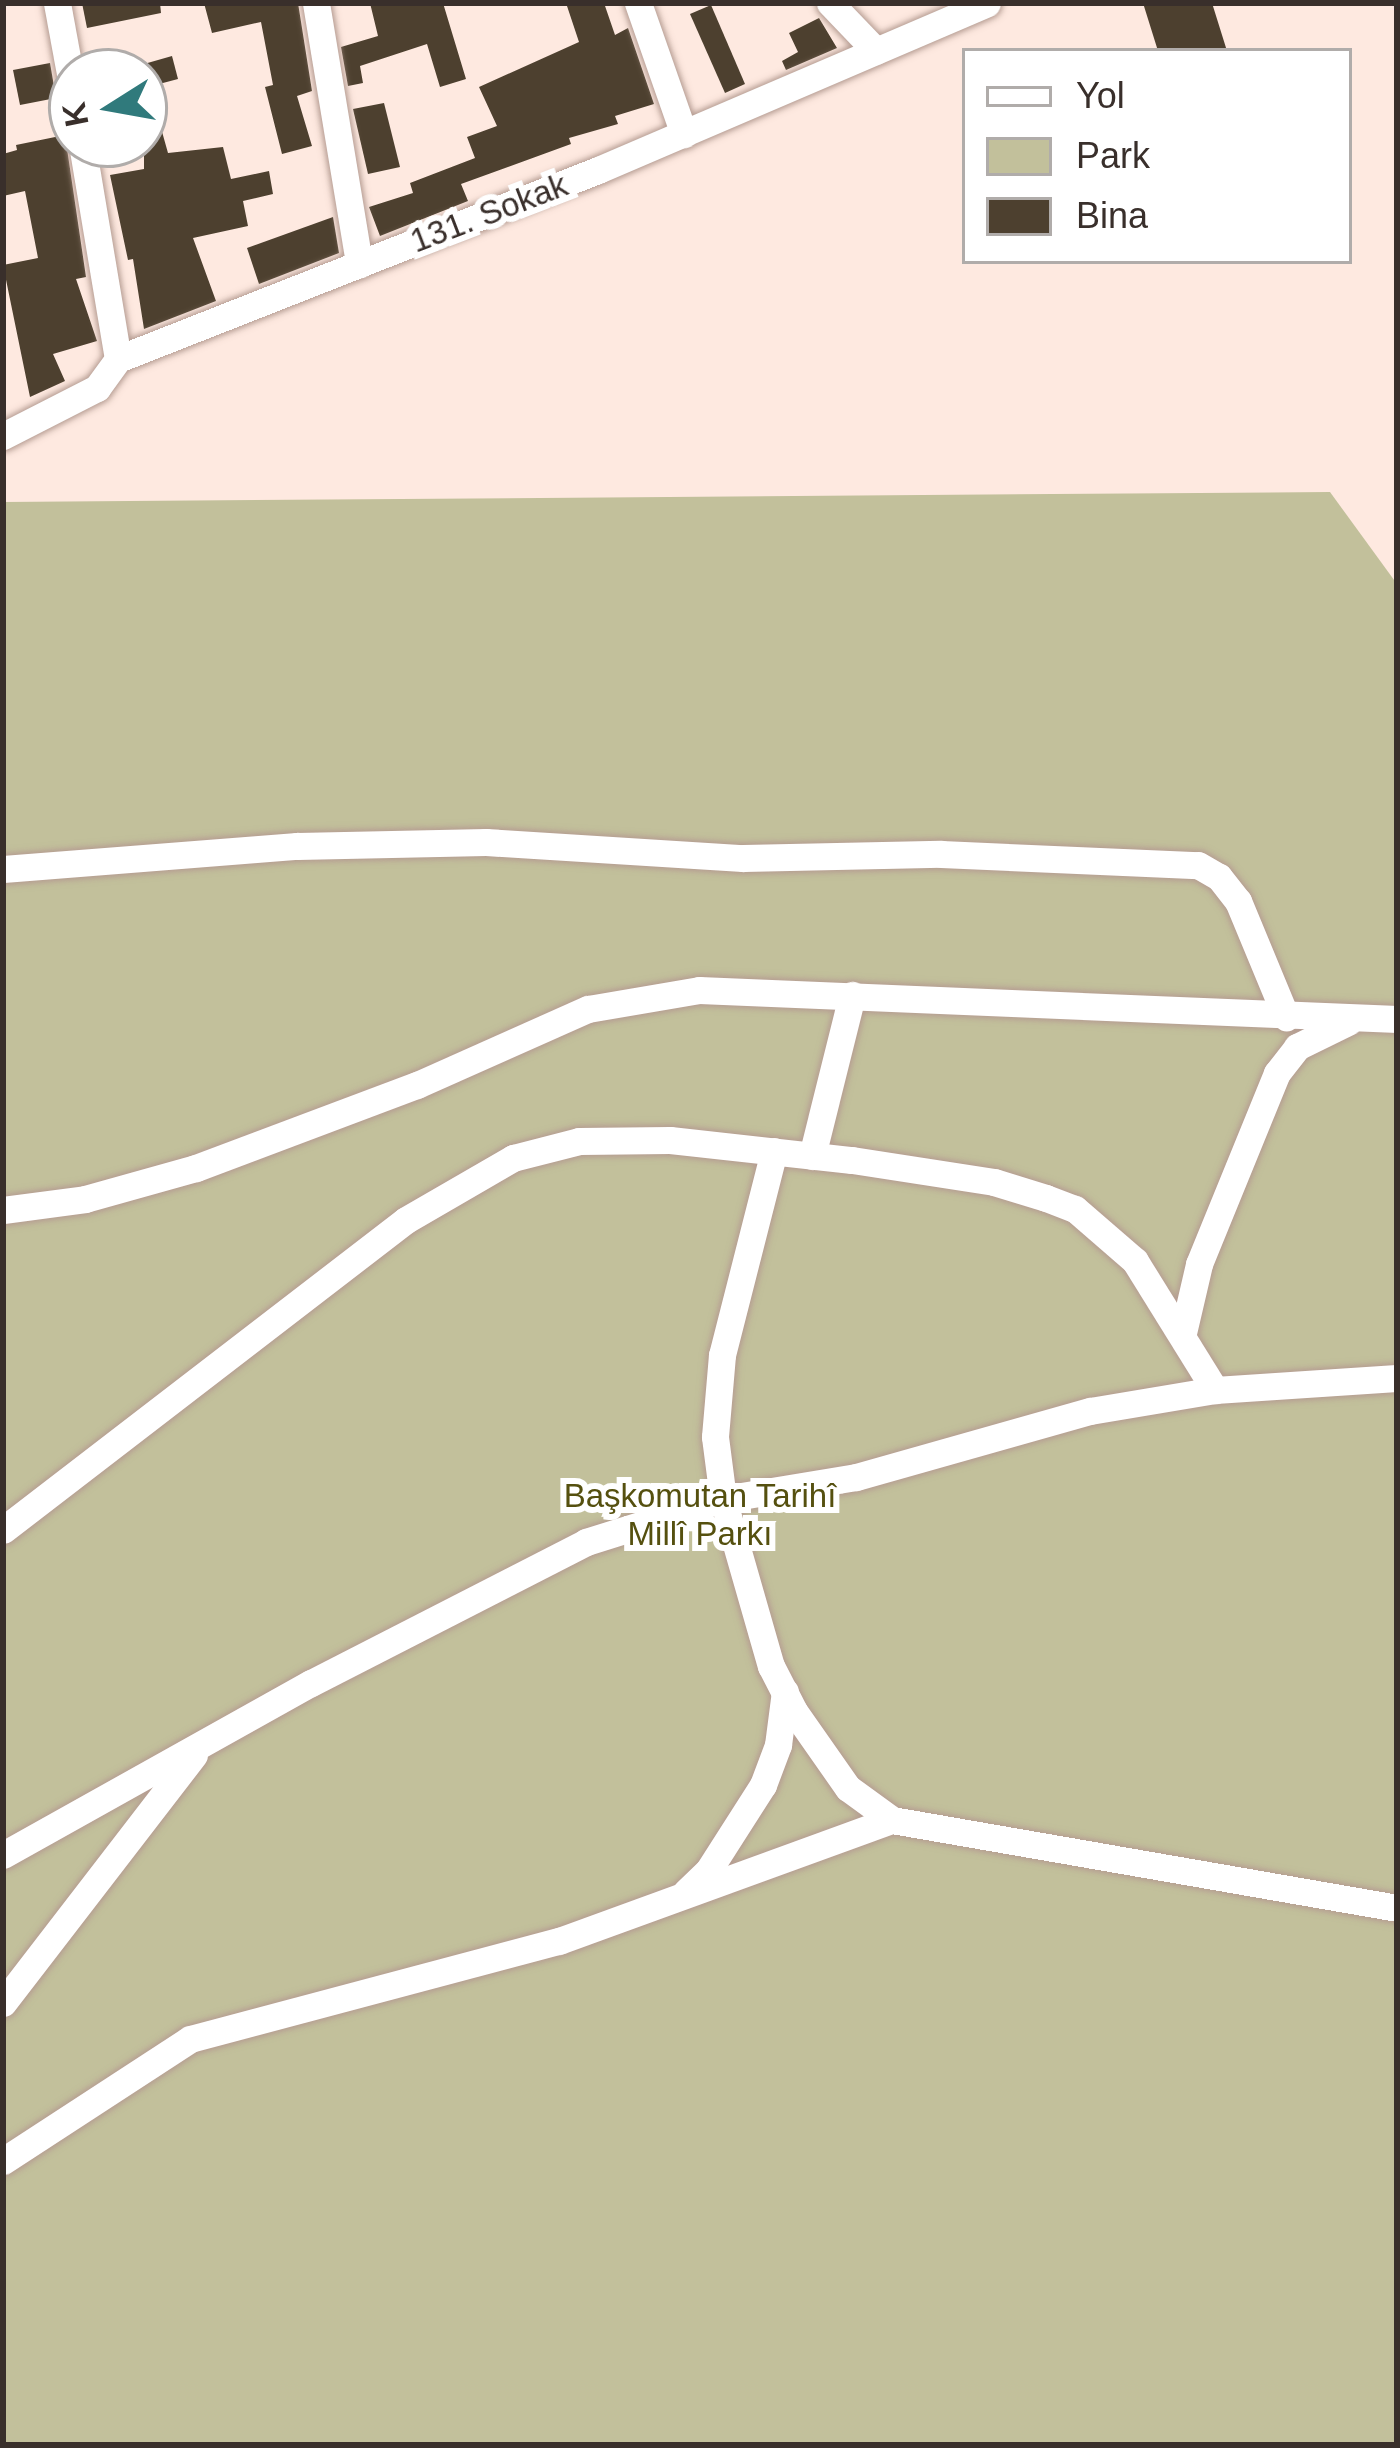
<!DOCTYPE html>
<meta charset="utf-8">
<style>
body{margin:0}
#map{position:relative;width:1400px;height:2448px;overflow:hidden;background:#fee9e0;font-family:Helvetica,sans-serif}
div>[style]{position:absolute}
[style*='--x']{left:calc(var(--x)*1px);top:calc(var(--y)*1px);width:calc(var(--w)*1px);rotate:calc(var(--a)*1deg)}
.green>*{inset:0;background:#c2c09b}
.building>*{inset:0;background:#4d402f}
.roads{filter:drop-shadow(0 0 3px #b59c92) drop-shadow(0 0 3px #b59c92)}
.street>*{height:27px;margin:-13.5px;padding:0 13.5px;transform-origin:13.5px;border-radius:13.5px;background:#fff}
span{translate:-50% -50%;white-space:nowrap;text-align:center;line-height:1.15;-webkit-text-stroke:12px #fff;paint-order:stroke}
.street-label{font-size:33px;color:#392f2b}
.park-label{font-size:33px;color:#55500f}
.frame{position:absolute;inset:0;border:6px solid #392f2b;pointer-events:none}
.legend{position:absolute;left:962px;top:48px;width:390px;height:216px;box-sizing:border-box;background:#fff;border:3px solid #b0acaa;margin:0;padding:15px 21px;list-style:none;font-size:36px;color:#392f2b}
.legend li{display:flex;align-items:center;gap:24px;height:60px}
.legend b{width:60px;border:3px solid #b0acaa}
.north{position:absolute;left:48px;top:48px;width:120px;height:120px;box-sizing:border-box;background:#fff;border:3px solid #b0acaa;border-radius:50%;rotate:259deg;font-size:33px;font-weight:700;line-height:48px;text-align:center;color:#392f2b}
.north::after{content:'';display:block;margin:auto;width:42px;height:54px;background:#307a7c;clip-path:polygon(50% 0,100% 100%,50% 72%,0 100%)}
</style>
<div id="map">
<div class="green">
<i style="clip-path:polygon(1330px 492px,1397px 584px,1397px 2445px,3px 2445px,3px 502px)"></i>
</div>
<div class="building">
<i style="clip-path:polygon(82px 3px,160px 3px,161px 13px,87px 28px)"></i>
<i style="clip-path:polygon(204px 3px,298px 3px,312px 91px,297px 96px,312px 146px,282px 154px,265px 87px,273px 85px,261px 22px,212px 33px)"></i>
<i style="clip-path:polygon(370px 3px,443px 3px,466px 79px,440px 87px,427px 44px,360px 66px,363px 83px,348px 86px,341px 47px,378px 36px)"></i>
<i style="clip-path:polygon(566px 3px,604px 3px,615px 35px,628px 28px,654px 104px,615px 116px,618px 124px,569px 138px,571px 144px,461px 184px,468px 201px,380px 236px,369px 207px,413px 193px,410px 183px,475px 158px,467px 137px,497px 126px,479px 87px,579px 42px)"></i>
<i style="clip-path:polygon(1143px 3px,1212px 3px,1227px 51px,1158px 51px)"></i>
<i style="clip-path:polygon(711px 5px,745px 84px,725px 93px,690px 14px)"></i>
<i style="clip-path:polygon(819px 18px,837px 48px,786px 70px,782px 61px,798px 52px,789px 33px)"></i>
<i style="clip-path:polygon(172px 56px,178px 79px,144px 88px,144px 64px)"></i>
<i style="clip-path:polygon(50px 63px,56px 98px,20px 105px,13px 70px)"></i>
<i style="clip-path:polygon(150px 89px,168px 153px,223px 147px,231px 179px,269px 171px,273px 194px,243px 201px,248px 226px,193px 238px,216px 301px,144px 329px,133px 259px,128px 260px,110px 175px,144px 169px,144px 90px)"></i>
<i style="clip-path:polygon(384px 103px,400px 167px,368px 174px,353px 109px)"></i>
<i style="clip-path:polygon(65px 135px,86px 277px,76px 279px,97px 341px,53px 354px,65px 381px,30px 397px,3px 265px,38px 258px,25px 191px,3px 196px,3px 154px,17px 150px,16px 145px)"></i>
<i style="clip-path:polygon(333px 217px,339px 253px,259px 284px,247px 248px)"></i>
</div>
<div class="roads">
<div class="street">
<i style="--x:57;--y:3;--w:83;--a:79.6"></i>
<i style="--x:316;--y:3;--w:265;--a:80.6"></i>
<i style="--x:638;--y:3;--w:139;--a:70.7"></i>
<i style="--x:830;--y:3;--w:66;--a:46.2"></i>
<i style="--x:82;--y:144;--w:218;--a:80.5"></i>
<i style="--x:3;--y:436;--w:106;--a:-27.1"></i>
<i style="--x:97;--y:388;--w:36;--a:-54"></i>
<i style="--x:118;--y:359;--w:516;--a:-21.49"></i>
<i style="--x:598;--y:170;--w:423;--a:-23.2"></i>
<i style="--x:3;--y:869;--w:295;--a:-4.5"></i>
<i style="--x:297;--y:846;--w:189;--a:-1.2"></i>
<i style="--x:486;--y:842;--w:257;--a:3.6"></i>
<i style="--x:743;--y:858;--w:198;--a:-1.2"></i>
<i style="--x:941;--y:854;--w:257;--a:2.5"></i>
<i style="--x:1198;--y:865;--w:24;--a:30"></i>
<i style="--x:1219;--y:877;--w:31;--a:52"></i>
<i style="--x:1238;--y:901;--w:126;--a:67.5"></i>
<i style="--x:774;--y:1151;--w:211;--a:104.3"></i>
<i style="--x:722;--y:1355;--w:82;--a:94.9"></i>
<i style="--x:715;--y:1437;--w:63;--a:82.6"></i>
<i style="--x:723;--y:1499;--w:174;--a:74"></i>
<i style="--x:771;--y:1666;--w:51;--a:62.9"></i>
<i style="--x:794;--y:1711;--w:94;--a:55"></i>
<i style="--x:848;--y:1788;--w:54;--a:36"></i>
<i style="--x:892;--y:1820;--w:513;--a:9.88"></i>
<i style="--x:812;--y:1156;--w:166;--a:-76"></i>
<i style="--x:3;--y:1210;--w:83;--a:-7.6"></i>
<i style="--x:85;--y:1199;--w:115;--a:-15.6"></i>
<i style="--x:196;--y:1168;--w:236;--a:-20.6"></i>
<i style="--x:417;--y:1085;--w:187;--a:-24"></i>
<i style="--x:588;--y:1009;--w:113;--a:-9.7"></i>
<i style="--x:699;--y:990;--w:699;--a:2.38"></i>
<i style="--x:1183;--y:1333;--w:71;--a:-76.9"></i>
<i style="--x:1199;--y:1264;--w:206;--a:-67.8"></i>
<i style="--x:1277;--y:1073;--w:33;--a:-52"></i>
<i style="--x:1297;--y:1047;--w:57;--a:-26.1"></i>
<i style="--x:3;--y:1530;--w:508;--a:-37.57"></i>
<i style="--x:406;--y:1220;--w:124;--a:-30.1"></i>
<i style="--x:513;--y:1158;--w:68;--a:-14.4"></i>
<i style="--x:579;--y:1141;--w:91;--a:-0.6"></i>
<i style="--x:670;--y:1140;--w:183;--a:6.3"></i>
<i style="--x:852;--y:1160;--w:144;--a:8.8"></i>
<i style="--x:994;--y:1182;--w:54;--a:17.1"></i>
<i style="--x:1046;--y:1198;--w:31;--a:21"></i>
<i style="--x:1075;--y:1209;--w:79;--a:40.9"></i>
<i style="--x:1135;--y:1261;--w:152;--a:58.2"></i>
<i style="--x:3;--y:1855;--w:353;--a:-29.2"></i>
<i style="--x:311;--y:1683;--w:309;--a:-27.1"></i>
<i style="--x:586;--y:1542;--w:144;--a:-17.4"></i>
<i style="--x:723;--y:1499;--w:135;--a:-9.4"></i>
<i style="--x:856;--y:1477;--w:243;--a:-15.8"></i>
<i style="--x:1090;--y:1411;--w:127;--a:-9.5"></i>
<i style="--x:1215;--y:1390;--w:182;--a:-3.8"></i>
<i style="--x:686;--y:1892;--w:30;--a:-44"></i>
<i style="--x:708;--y:1871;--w:102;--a:-57.4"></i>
<i style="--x:763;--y:1785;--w:43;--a:-69.4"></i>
<i style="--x:778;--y:1745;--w:54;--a:-82.6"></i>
<i style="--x:3;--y:2003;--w:313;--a:-52.4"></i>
<i style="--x:3;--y:2161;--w:223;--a:-33.1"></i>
<i style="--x:190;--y:2039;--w:382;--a:-14.9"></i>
<i style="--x:559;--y:1941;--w:354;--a:-20"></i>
</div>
</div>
<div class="street-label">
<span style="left:489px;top:213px;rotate:-21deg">131. Sokak</span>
</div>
<div class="park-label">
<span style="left:700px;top:1515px">Başkomutan Tarihî<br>Millî Parkı</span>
</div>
<div class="frame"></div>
<ul class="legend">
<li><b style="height:15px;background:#fff"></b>Yol</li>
<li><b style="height:33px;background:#c2c09b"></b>Park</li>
<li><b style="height:33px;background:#4d402f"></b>Bina</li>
</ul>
<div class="north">K</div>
</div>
